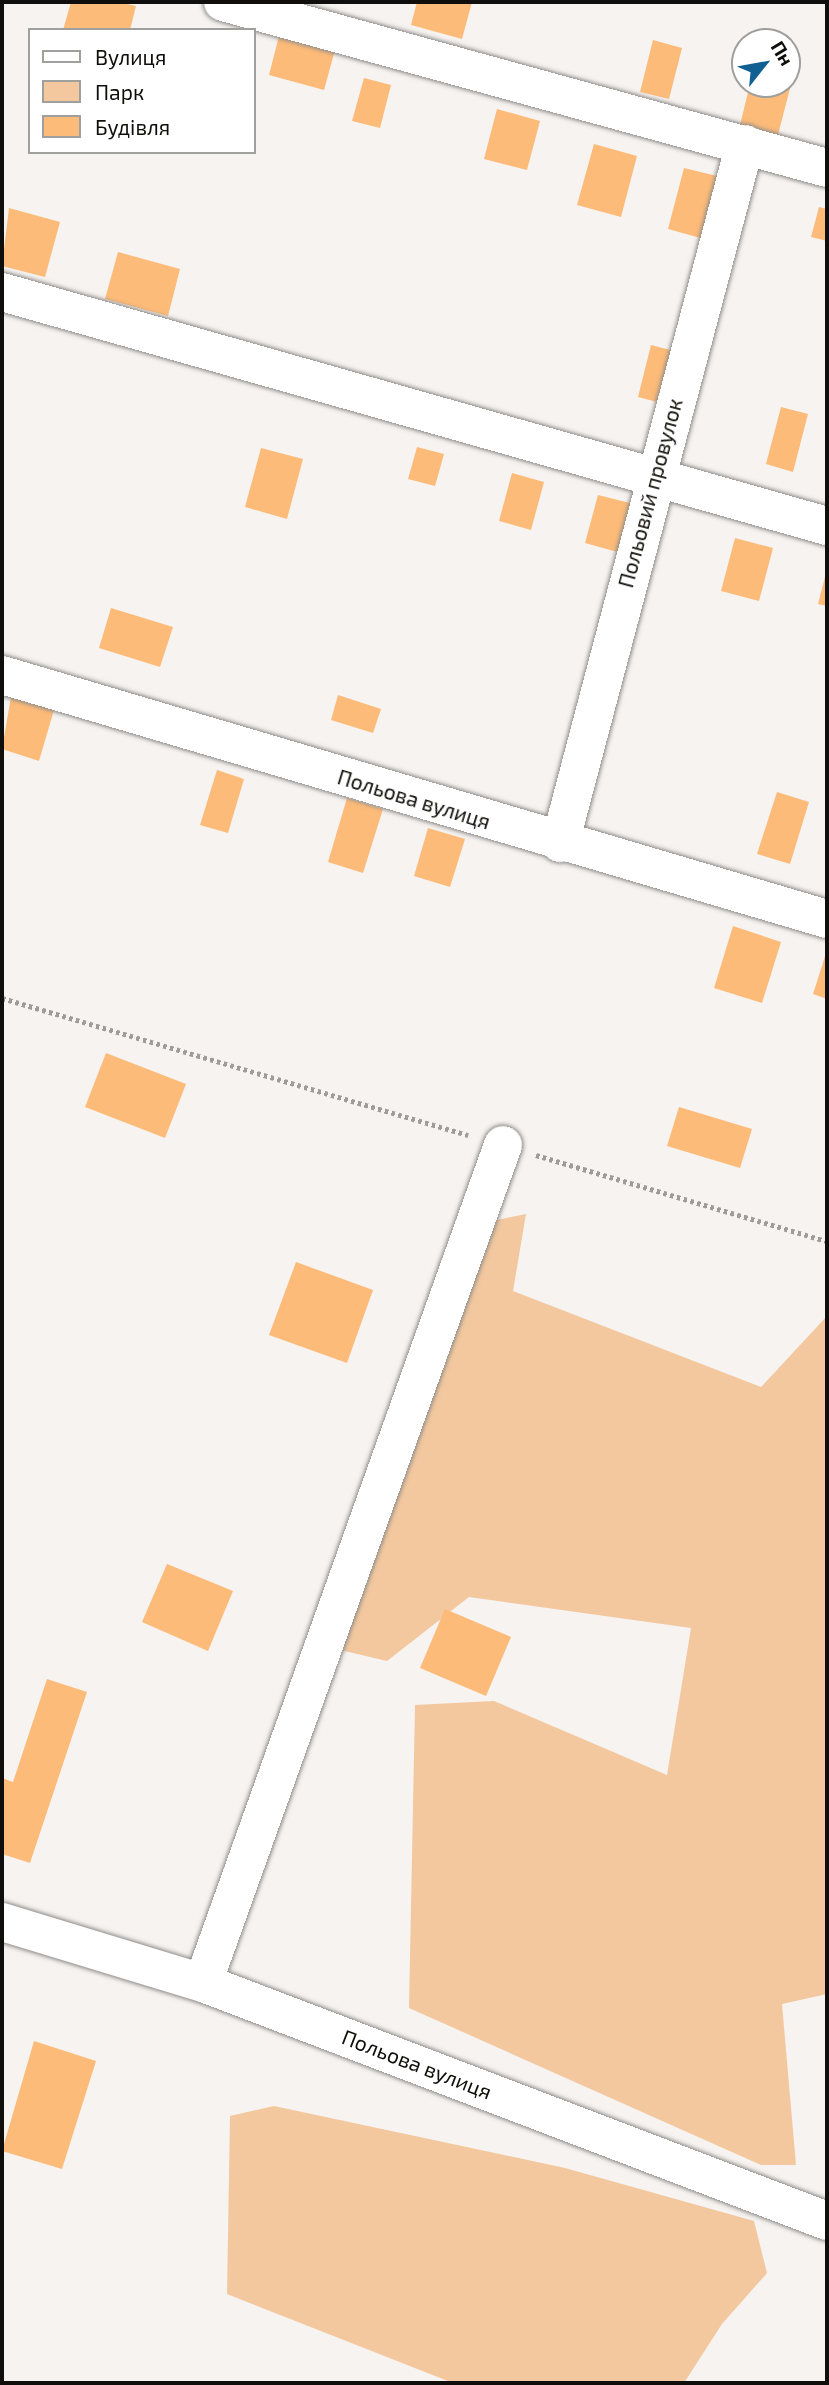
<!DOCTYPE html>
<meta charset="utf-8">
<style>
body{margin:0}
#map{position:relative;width:829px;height:2385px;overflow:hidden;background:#f6f3f0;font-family:"Exo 2",sans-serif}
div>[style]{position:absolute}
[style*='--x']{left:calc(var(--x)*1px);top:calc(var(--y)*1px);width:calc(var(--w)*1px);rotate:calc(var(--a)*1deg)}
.green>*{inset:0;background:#f3c89f}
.building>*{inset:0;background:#fdbb79}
.path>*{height:4.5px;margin-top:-2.25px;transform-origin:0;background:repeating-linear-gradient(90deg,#9e9c99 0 3.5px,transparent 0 7px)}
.roads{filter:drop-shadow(0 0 2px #8f8c89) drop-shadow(0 0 2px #8f8c89)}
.minor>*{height:38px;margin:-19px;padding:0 19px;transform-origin:19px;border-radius:19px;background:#fff}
span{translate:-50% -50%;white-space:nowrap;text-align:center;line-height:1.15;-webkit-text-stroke:5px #fff;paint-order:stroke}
.street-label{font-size:21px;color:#0f0e0c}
.frame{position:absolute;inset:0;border:4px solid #0f0e0c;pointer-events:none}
.legend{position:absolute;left:28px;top:28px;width:228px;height:126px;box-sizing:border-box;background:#fff;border:2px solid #9f9f9e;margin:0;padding:9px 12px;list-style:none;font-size:21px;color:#0f0e0c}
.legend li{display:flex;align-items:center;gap:14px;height:35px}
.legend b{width:35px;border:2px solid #9f9f9e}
.north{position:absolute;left:731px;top:28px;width:70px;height:70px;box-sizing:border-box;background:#fff;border:2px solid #9f9f9e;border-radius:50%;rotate:59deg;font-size:19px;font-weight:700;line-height:28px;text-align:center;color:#0f0e0c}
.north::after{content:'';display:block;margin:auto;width:24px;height:32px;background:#125f92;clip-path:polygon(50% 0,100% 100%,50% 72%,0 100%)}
</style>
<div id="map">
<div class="green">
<i style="clip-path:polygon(526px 1214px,513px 1291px,761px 1387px,827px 1316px,827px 1994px,782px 2004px,796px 2165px,761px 2165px,409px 2008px,415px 1705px,494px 1701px,667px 1775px,691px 1628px,469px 1597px,387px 1661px,336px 1649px,492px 1221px)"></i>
<i style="clip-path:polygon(274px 2106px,565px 2168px,754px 2221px,767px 2273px,722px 2324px,684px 2383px,453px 2383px,227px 2294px,230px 2116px)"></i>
</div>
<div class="building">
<i style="clip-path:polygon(71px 2px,119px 2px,136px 6px,130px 30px,63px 30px)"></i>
<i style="clip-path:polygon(417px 2px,472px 2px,462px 39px,411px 25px)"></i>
<i style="clip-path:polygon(279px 36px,335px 50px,324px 90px,269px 75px)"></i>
<i style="clip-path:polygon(653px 40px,682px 48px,669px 99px,640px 92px)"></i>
<i style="clip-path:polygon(787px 67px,795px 69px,778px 135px,740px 125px,750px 84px,787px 84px)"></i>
<i style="clip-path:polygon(364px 78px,391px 85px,380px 128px,352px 121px)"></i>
<i style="clip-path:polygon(497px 109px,540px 121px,527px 170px,484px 159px)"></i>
<i style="clip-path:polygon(594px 144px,637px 156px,621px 217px,577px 205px)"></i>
<i style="clip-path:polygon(684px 168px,721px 177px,704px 239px,668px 229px)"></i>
<i style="clip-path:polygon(819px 207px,827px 209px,827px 241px,811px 237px)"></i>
<i style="clip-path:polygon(9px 208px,60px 222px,45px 277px,2px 266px)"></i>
<i style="clip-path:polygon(118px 252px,180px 269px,168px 316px,105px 299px)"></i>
<i style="clip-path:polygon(651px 345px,678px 352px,665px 404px,638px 397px)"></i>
<i style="clip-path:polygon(781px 407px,808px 414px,793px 472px,766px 464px)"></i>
<i style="clip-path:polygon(417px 447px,444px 454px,435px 486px,408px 479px)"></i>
<i style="clip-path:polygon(261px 448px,303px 459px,287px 519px,245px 507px)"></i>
<i style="clip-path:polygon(512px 473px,544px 482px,531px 530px,499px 521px)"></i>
<i style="clip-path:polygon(598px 495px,634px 504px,621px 553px,585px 543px)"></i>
<i style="clip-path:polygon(735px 538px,773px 548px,759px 601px,721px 591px)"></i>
<i style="clip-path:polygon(826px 573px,827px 573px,827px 606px,818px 604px)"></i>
<i style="clip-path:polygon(111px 608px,173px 627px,160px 667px,99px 648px)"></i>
<i style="clip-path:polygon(338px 695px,381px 709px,373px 733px,331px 720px)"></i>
<i style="clip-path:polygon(11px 697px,54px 710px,39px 761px,2px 749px)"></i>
<i style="clip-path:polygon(217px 770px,244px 779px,228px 833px,200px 825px)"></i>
<i style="clip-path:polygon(777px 792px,809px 802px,790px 864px,757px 854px)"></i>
<i style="clip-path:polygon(347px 798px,383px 809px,363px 873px,328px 862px)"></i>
<i style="clip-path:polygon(428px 828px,465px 839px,450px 887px,414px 876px)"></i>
<i style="clip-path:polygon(733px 926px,781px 942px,762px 1003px,714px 988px)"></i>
<i style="clip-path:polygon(827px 950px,827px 999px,813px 994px)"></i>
<i style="clip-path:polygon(106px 1053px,186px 1084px,165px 1138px,85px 1107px)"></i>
<i style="clip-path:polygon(679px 1107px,752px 1129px,740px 1168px,667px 1146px)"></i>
<i style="clip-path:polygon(296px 1262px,373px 1290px,347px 1363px,269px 1335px)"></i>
<i style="clip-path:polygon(167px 1564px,233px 1591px,208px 1651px,142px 1622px)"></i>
<i style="clip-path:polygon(445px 1609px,511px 1637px,486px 1696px,420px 1668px)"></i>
<i style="clip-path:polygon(47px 1679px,87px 1692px,30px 1863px,2px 1854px,2px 1778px,13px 1782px)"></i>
<i style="clip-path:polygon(34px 2041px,96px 2061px,62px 2169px,2px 2151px)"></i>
</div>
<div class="path">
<i style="--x:2;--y:998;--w:486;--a:16.4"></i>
<i style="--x:536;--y:1155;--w:303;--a:16.5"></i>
</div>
<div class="roads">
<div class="minor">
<i style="--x:223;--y:2;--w:626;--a:15.37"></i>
<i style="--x:2;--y:292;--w:858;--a:15.84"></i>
<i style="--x:2;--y:675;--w:860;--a:16.48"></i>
<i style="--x:560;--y:843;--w:723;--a:-75.18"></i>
<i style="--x:2;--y:1922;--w:210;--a:16.9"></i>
<i style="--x:203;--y:1983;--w:668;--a:20.88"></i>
<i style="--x:203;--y:1983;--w:890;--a:-70.3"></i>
</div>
</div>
<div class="street-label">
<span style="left:650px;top:493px;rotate:-75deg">Польовий провулок</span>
<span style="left:414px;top:799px;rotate:17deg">Польова вулиця</span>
<span style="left:417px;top:2064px;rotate:21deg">Польова вулиця</span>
</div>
<div class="frame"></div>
<ul class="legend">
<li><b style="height:9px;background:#fff"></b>Вулиця</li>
<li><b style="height:19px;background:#f3c89f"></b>Парк</li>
<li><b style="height:19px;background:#fdbb79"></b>Будівля</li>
</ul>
<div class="north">Пн</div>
</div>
